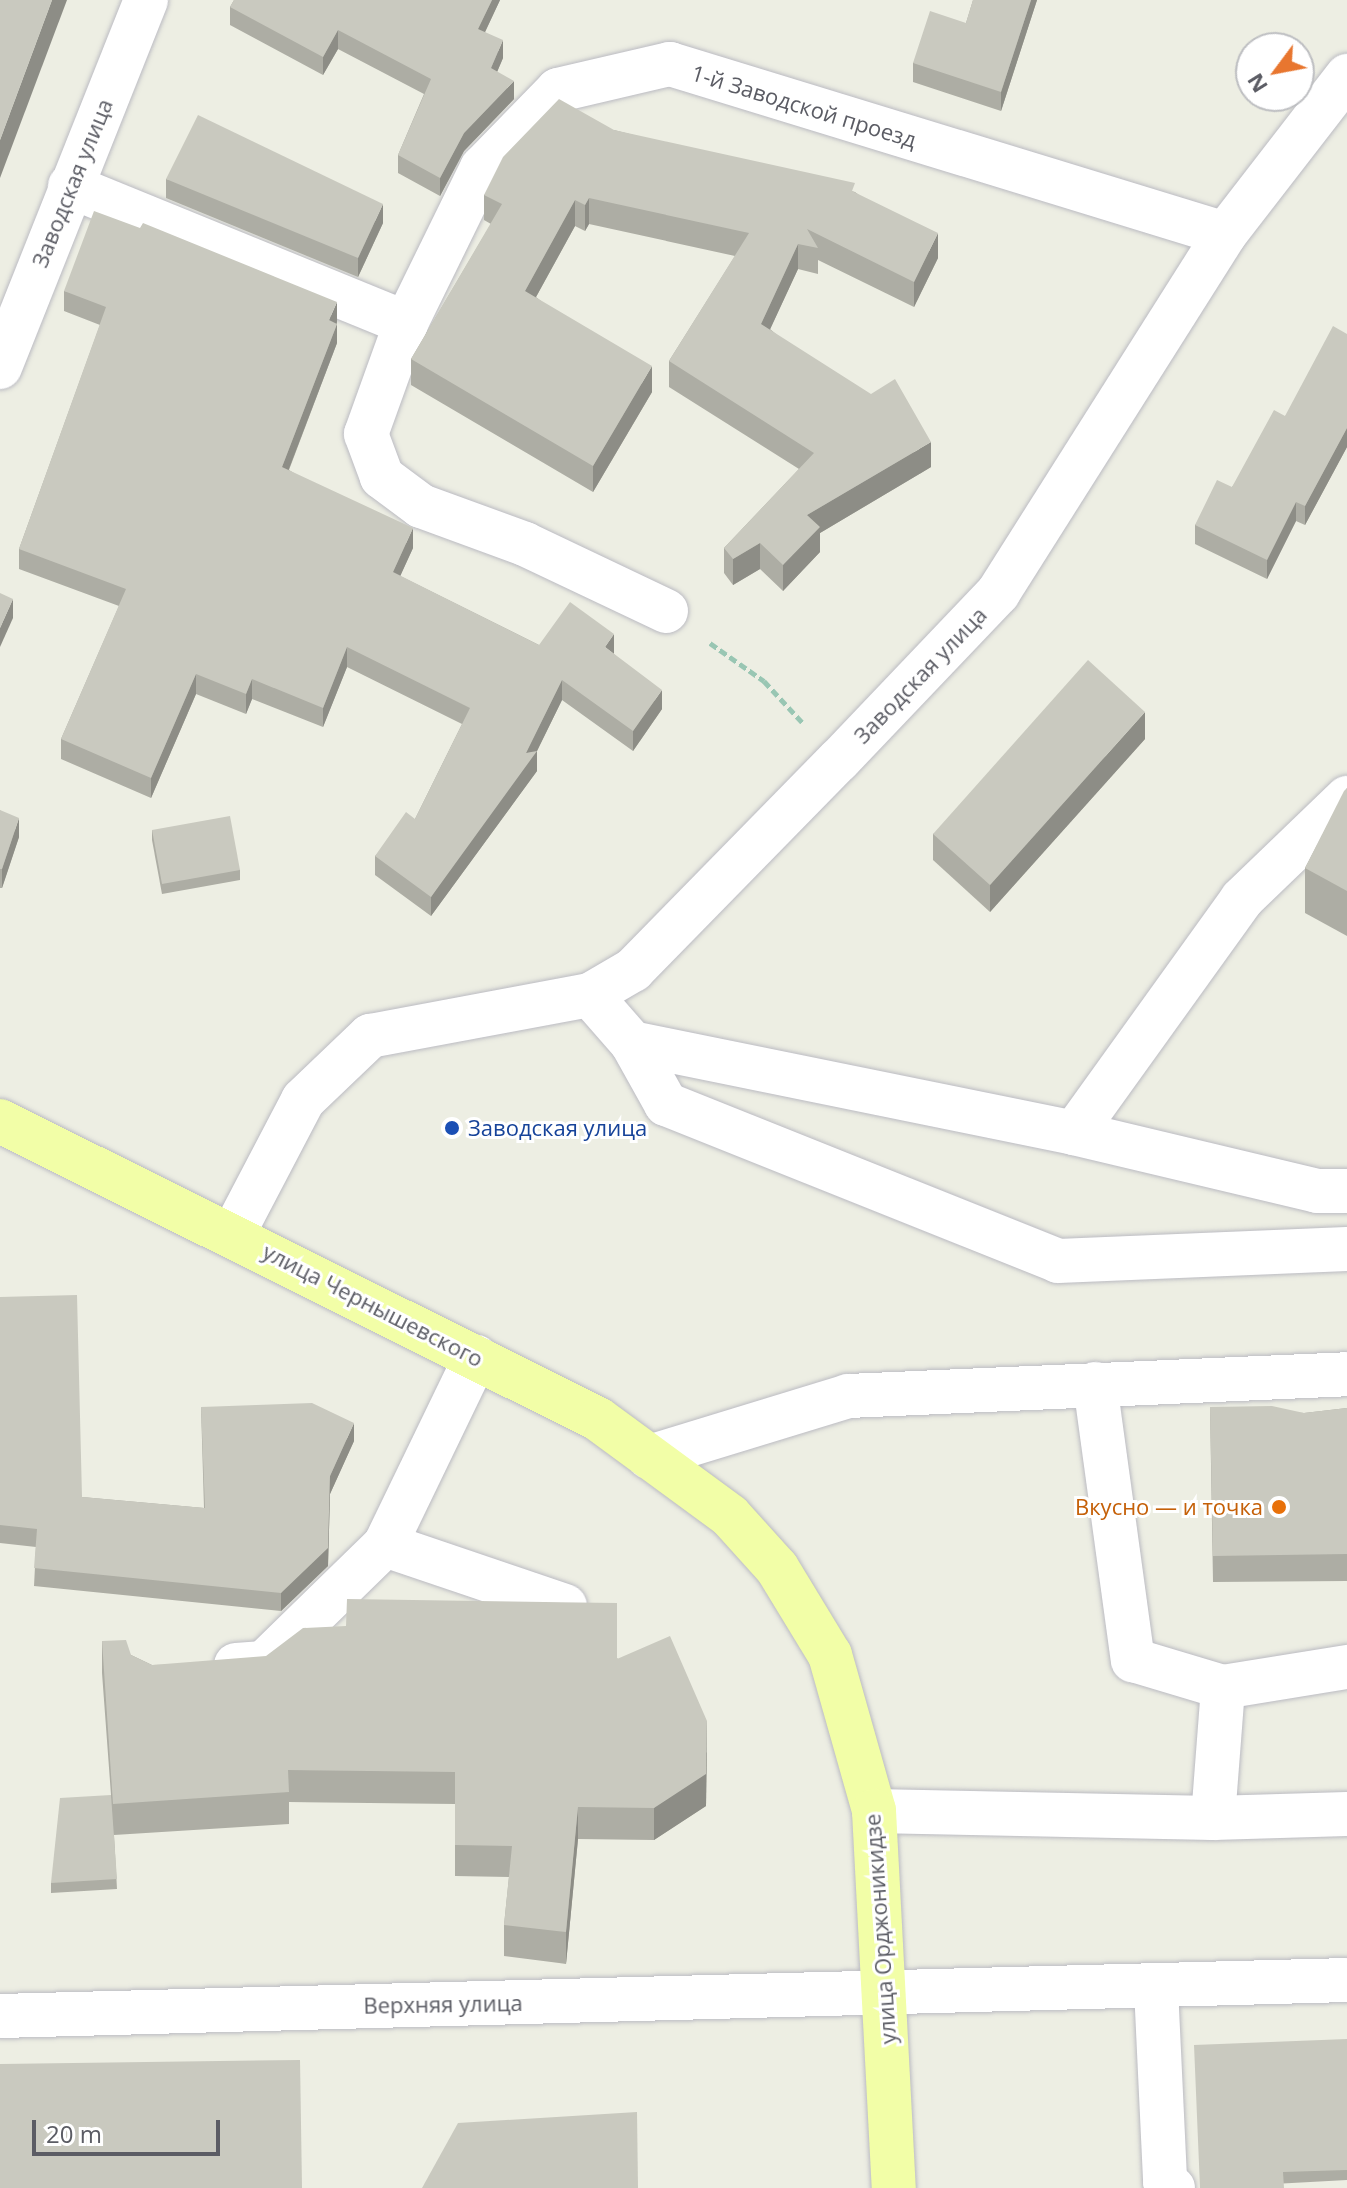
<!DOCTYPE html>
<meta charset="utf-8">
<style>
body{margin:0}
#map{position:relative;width:1347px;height:2188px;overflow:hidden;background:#edeee3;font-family:"Open Sans",sans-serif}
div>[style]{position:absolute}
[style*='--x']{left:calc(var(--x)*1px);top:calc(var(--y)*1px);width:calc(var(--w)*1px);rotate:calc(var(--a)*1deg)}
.path>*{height:5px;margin-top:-2.5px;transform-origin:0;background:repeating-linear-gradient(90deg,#99c6b3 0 8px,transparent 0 12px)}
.roads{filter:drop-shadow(0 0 2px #bbbbc2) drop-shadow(0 0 2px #bbbbc2)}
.minor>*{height:44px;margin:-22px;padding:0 22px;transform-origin:22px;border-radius:22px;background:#fff}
.major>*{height:44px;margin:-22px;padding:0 22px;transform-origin:22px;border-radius:22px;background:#f2fea7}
.wall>*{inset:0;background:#adada4}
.shaded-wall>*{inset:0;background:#8d8d86}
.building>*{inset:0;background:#c9c9bf}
.dots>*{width:22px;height:22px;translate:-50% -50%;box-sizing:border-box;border:4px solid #fff;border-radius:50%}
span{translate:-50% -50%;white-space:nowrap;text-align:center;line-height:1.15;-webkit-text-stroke:6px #fff;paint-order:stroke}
.street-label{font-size:22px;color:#5b5c64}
.transit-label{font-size:22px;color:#164399}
.left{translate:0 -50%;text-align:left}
.food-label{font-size:22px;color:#c56008}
.right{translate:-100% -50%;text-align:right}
.north{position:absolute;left:1235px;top:32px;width:80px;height:80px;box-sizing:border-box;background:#fff;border:2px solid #bdbec1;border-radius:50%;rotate:238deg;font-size:22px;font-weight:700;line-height:32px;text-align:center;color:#5b5c64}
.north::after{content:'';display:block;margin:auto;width:28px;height:36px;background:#e8762f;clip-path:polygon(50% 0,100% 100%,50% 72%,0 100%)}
.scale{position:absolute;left:32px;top:2120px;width:188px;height:36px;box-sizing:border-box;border:4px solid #5b5c64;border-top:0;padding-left:10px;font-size:24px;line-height:28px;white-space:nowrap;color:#5b5c64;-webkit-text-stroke:6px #fff;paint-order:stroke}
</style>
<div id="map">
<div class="path">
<i style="--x:710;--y:643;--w:66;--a:35.1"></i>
<i style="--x:764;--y:681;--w:56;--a:47.2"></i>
</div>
<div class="roads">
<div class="minor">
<i style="--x:70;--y:186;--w:363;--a:22.2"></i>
<i style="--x:0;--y:367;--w:395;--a:-68.3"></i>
<i style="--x:666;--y:611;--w:156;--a:-154.6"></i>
<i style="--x:525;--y:544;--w:111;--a:-159.9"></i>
<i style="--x:421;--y:506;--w:49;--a:-143.4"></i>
<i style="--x:382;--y:477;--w:46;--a:-110.4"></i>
<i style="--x:366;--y:434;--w:118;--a:-70.2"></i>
<i style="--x:406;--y:323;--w:173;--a:-63.9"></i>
<i style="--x:482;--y:168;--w:109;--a:-45.7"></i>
<i style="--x:558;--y:90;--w:115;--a:-13.1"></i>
<i style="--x:670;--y:64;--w:580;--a:17.03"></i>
<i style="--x:590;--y:995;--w:64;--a:48.8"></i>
<i style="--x:632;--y:1043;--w:451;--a:11.5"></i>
<i style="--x:1074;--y:1133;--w:288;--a:-54.3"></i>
<i style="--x:1242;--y:899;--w:146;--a:-43.9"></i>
<i style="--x:632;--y:1043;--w:70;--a:60.9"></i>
<i style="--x:666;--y:1104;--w:422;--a:21.8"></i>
<i style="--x:1058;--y:1261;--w:289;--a:-2.4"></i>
<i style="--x:1074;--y:1133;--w:250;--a:13.4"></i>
<i style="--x:1317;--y:1191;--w:30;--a:0"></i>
<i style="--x:233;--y:1234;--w:151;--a:-62.4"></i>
<i style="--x:303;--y:1100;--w:93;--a:-43.7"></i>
<i style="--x:370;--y:1036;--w:224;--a:-10.6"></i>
<i style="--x:590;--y:995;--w:50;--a:-30.2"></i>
<i style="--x:633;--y:970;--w:294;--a:-45.6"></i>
<i style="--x:839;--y:760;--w:231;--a:-46.4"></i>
<i style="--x:998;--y:593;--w:425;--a:-57.7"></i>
<i style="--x:1225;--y:234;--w:200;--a:-52.3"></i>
<i style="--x:1095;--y:1384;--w:279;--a:82.2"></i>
<i style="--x:1133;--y:1660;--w:94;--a:16.7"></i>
<i style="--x:1223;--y:1687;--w:126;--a:-9.2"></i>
<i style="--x:649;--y:1457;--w:208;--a:-17"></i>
<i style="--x:848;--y:1396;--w:499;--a:-2.5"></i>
<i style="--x:385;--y:1545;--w:190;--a:18.7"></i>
<i style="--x:236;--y:1665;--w:28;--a:-4"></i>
<i style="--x:264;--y:1663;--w:169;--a:-44.3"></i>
<i style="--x:385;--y:1545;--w:209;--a:-64.2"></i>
<i style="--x:874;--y:1811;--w:339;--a:1.2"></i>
<i style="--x:1213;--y:1818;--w:134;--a:-1.7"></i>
<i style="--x:1213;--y:1818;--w:131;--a:-85.6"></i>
<i style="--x:1156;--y:1988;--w:194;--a:87.3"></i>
<i style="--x:1165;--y:2182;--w:10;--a:37"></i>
<i style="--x:0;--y:2016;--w:1347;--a:-1.53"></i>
</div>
<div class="major">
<i style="--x:0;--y:1121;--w:668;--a:26.49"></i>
<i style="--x:598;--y:1419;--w:164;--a:36.3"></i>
<i style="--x:730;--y:1516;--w:70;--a:47.9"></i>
<i style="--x:777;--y:1568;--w:102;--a:58.7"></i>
<i style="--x:830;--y:1655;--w:162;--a:74.2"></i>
<i style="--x:874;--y:1811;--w:378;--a:87"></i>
</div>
</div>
<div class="wall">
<i style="clip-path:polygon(234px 0,500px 0,485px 32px,503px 58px,497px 72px,514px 99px,464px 151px,440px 196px,398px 173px,398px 155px,424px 94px,338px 49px,323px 75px,230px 25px,230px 7px)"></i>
<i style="clip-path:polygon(973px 0,1037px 0,1001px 111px,913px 82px,913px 63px,966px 23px)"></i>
<i style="clip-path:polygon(614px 130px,855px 192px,938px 258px,914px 307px,818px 260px,818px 274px,798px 269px,770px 329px,931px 467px,820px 533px,820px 552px,783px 591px,760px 569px,733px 585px,724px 573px,724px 548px,799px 469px,669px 387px,669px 361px,735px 256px,589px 224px,585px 231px,575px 226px,536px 297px,652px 392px,593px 492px,411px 385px,411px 359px,491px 224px,484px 220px,484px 195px)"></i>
<i style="clip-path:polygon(166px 179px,383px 223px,358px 277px,166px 198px)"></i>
<i style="clip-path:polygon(64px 291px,337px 322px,337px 343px,289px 470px,413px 548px,400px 576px,539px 645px,614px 654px,662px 709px,633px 751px,562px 700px,537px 751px,537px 771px,431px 916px,375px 875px,375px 856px,415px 819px,462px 724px,347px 667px,323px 727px,252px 699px,246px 714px,196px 694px,151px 798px,61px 759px,61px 739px,119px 606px,19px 569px,19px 549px,100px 325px,64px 311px)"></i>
<i style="clip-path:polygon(1347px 334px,1347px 447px,1305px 525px,1296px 521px,1267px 579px,1195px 544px,1195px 525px,1232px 487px)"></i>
<i style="clip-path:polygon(1145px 739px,990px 912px,933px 860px,933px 834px)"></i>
<i style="clip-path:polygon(1347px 788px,1347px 936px,1305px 913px,1305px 868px)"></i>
<i style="clip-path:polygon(0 810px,19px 837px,2px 888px,0 888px)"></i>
<i style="clip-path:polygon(152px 830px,240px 870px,240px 880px,162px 894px,152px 840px)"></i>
<i style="clip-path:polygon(0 1297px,82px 1497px,204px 1508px,201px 1407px,354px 1441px,330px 1494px,328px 1566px,281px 1611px,34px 1586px,36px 1547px,0 1543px)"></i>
<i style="clip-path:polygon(1210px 1407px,1304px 1413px,1347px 1408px,1347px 1581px,1213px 1582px)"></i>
<i style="clip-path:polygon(102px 1641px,152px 1665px,617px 1658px,707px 1753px,706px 1806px,654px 1840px,578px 1839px,566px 1964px,504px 1956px,504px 1925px,509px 1877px,455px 1876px,455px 1804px,289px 1802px,289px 1824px,114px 1835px,117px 1889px,51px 1893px,51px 1883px,111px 1795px,102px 1673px)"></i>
<i style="clip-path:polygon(1347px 2039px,1347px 2180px,1200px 2188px)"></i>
</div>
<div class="shaded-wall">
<i style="clip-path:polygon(52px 0,67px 0,0 178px,0 140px)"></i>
<i style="clip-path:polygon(492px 0,500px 0,478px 47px,478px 29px)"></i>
<i style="clip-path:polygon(1031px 0,1037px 0,1001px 111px,1001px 92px)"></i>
<i style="clip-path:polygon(338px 30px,338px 49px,323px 75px,323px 57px)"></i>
<i style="clip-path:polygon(503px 40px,503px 58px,491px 86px,491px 68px)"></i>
<i style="clip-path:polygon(514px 81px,514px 99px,464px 151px,440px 196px,440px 178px,464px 133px)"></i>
<i style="clip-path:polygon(589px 198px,589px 224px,585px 231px,585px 205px)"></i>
<i style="clip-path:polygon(575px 200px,575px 226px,525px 317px,525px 291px)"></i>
<i style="clip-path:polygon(383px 204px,383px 223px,358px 277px,358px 258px)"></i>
<i style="clip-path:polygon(938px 233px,938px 258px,914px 307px,914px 282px)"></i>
<i style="clip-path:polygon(798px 244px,798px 269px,761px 349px,761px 324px)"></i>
<i style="clip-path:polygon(337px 302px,337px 322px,329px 340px,329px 320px)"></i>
<i style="clip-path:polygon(337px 324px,337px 343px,282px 487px,282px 467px)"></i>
<i style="clip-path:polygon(652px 366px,652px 392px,593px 492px,593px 466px)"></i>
<i style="clip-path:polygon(1347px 428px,1347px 447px,1305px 525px,1305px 506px)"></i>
<i style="clip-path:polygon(931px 442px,931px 467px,820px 533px,820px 552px,783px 591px,783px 565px,807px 515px)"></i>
<i style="clip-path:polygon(1296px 502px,1296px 521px,1267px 579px,1267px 560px)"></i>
<i style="clip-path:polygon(413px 528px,413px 548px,393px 592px,393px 572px)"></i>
<i style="clip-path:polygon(760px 543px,760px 569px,733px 585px,733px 559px)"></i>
<i style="clip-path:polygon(13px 599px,13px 618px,0 647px,0 628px)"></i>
<i style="clip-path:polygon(614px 634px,614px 654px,605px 647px)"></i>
<i style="clip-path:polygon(347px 647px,347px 667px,323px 727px,323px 708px)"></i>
<i style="clip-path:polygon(196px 674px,196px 694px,151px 798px,151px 778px)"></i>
<i style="clip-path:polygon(252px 679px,252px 699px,246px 714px,246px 694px)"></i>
<i style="clip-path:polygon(562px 680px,562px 700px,537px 751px,537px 771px,431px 916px,431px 897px,526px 753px)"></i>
<i style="clip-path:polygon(662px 690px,662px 709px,633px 751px,633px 731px)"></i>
<i style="clip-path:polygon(1145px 712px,1145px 739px,990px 912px,990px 885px)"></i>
<i style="clip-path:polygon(19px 818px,19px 837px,2px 888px,2px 869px)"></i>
<i style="clip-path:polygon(354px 1423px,354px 1441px,330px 1494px,328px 1566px,281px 1611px,281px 1593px,330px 1476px)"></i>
<i style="clip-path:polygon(707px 1721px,706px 1806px,654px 1840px,654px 1808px)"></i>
<i style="clip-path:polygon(578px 1807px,578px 1839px,566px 1964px,566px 1932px)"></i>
</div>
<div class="building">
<i style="clip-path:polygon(0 0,52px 0,0 140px)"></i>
<i style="clip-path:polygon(234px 0,492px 0,478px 29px,503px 40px,491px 68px,514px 81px,464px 133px,440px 178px,398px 155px,431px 79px,338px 30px,323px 57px,230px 7px)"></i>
<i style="clip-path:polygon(973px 0,1031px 0,1001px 92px,913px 63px,930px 11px,966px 23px)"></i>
<i style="clip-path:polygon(559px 99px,614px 130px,855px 183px,852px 191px,938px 233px,914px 282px,807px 229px,818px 248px,798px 244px,761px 324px,871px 394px,895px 379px,931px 442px,807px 515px,820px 527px,783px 565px,760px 543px,733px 559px,724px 548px,814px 453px,669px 361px,749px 233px,589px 198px,585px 205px,575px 200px,525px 291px,652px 366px,593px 466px,411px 359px,502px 204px,484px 195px,503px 157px)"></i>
<i style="clip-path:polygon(198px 115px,383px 204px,358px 258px,166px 179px)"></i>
<i style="clip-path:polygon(94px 211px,140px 228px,143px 223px,337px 302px,329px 320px,337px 324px,282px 467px,413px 528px,393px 572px,539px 645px,570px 602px,614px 634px,605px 647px,662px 690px,633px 731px,562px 680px,526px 753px,537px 751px,431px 897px,375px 856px,406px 812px,415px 819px,470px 708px,347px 647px,323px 708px,252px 679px,246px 694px,196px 674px,151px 778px,61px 739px,126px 589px,19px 549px,106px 307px,64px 291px)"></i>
<i style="clip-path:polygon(1333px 326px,1347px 334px,1347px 428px,1305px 506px,1296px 502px,1267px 560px,1195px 525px,1217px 480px,1232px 487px,1274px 410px,1285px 416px)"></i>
<i style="clip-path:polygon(0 593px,13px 599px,0 628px)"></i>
<i style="clip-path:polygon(1088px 660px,1145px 712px,990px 885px,933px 834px)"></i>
<i style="clip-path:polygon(1347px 788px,1347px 891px,1305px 868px,1344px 791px)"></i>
<i style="clip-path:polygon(0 810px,19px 818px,2px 869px,0 869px)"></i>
<i style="clip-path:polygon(230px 816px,240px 870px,162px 884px,152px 830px)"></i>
<i style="clip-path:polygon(77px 1295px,82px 1497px,205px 1508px,201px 1407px,312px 1403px,354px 1423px,330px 1476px,328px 1548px,281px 1593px,34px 1568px,37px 1529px,0 1525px,0 1297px)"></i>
<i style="clip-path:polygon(1272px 1406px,1304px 1413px,1347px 1408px,1347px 1554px,1213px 1556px,1210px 1407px)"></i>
<i style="clip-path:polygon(347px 1599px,617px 1603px,617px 1659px,670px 1636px,707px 1721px,706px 1774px,654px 1808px,578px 1807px,566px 1932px,504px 1925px,512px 1846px,455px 1845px,455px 1772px,288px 1770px,289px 1792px,113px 1804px,102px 1641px,126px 1640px,131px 1655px,152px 1665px,266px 1656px,303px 1628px,346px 1626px)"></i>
<i style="clip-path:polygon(111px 1795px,117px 1879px,51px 1883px,60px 1798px)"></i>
<i style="clip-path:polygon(1347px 2039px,1347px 2170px,1283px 2172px,1284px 2188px,1200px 2188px,1194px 2045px)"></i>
<i style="clip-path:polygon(300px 2060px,302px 2188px,0 2188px,0 2064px)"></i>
<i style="clip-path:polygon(637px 2112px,638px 2188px,422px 2188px,458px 2123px)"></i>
</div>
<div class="dots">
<i style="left:452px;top:1128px;background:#1a4fb4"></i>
<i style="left:1279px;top:1507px;background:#e8710a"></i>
</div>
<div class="street-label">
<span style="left:804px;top:106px;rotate:17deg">1-й Заводской проезд</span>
<span style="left:72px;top:183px;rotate:-68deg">Заводская улица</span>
<span style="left:920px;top:675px;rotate:-46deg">Заводская улица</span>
<span style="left:373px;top:1305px;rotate:27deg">улица Чернышевского</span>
<span style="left:880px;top:1929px;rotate:-94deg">улица Орджоникидзе</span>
<span style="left:443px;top:2004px;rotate:-1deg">Верхняя улица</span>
</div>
<div class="transit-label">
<span class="left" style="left:468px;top:1128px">Заводская улица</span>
</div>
<div class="food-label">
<span class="right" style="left:1263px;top:1507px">Вкусно — и точка</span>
</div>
<div class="north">N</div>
<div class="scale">20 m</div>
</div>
